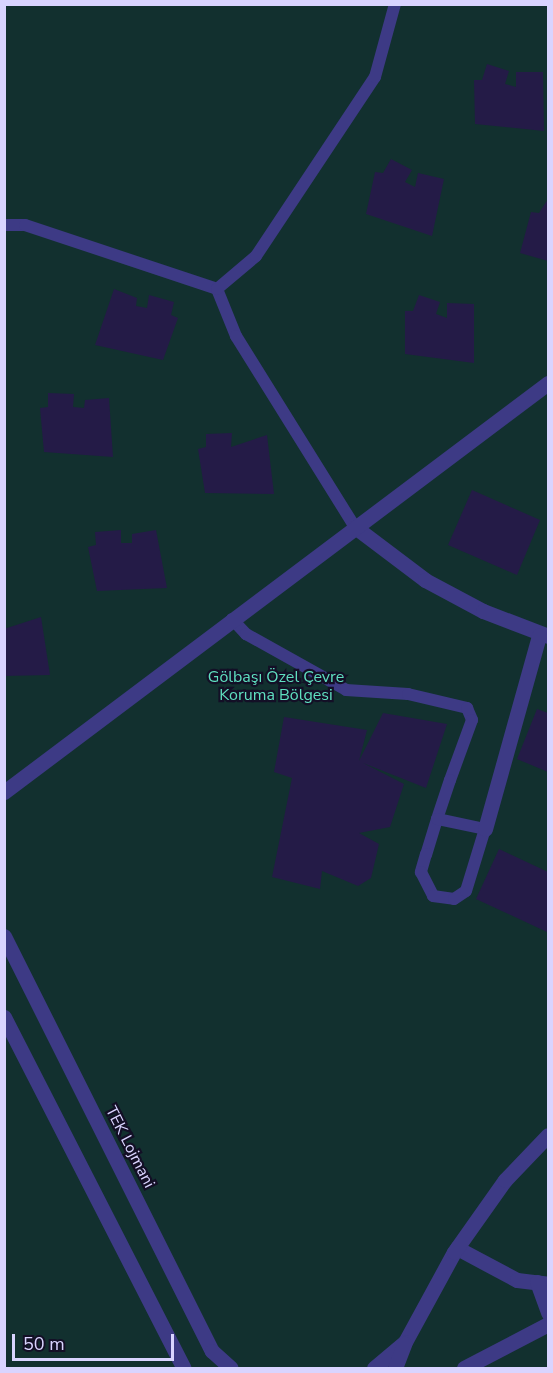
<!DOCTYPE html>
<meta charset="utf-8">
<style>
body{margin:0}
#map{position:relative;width:553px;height:1373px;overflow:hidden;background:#130f26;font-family:"Nunito Sans",sans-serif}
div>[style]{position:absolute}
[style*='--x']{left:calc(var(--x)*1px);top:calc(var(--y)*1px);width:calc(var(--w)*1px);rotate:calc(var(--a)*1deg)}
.green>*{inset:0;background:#12302f}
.building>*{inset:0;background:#241b47}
.service>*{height:12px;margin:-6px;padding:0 6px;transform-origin:6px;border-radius:6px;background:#3d3a85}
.minor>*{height:15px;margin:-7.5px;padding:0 7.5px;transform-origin:7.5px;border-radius:7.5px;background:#3d3a85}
.tertiary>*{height:15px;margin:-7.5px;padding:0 7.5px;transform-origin:7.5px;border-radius:7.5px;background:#3d3a85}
span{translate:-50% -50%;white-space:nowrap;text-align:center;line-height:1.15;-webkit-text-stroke:4.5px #130f26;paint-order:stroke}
.park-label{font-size:16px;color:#5fe0c0}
.street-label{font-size:16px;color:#d9d4ff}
.frame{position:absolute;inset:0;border:6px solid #d9d4ff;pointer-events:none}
.scale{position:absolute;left:12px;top:1334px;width:162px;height:27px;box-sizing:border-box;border:3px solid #d9d4ff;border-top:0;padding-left:8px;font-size:18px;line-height:21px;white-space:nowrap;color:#d9d4ff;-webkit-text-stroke:4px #130f26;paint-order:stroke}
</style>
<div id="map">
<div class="green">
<i style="clip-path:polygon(4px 5px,548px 5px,548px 1368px,5px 1368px)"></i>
</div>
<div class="building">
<i style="clip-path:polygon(487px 64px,509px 71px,505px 84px,516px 87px,516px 72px,543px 72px,544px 131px,475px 124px,474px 80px,482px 80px)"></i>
<i style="clip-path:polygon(391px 159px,412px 170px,405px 182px,415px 187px,418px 173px,444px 179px,432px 236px,366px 214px,375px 172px,383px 173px)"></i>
<i style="clip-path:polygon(548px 199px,548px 261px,520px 253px,531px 212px,539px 213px)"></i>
<i style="clip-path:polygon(114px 289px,137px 298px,136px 306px,147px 308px,149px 295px,174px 302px,171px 315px,178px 318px,163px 360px,95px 345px)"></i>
<i style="clip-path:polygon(419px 295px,440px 302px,436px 314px,447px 318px,447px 303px,474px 304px,474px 363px,405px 354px,405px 311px,413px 311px)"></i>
<i style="clip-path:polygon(48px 393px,74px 394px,73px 407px,84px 408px,85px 400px,109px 398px,113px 457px,44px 452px,40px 408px,48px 407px)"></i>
<i style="clip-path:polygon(232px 433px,231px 447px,267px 435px,274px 494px,205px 493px,198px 449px,206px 447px,206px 434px)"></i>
<i style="clip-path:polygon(472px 490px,540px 520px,517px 575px,448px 545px)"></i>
<i style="clip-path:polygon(121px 530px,121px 543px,132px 543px,132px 534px,156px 530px,167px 588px,97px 591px,88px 547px,96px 545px,95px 532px)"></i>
<i style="clip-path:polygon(41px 617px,50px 675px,4px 676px,4px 629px)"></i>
<i style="clip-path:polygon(537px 709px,548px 713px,548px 772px,517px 759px)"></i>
<i style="clip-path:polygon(383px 713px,447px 724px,426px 788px,363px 763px,404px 784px,390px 827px,359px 833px,379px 844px,371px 878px,358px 886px,322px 871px,320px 889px,272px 877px,292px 778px,274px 772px,284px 717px,367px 730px,359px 761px)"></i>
<i style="clip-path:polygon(499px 849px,548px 872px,547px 932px,476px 899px)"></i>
</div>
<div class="service">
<i style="--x:4;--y:225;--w:21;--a:0"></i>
<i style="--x:25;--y:225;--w:202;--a:18.4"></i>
<i style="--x:217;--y:289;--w:51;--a:68"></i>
<i style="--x:236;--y:336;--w:225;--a:58.1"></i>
<i style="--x:217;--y:289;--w:51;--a:-40.2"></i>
<i style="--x:256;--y:256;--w:215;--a:-56.4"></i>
<i style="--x:375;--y:77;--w:76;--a:-74.7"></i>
<i style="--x:232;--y:619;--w:21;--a:47"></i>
<i style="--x:246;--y:634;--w:115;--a:29.2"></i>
<i style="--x:346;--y:690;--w:62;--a:3.7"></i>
<i style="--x:408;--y:694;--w:61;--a:13.3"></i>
<i style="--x:467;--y:708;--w:13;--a:67"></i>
<i style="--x:472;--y:720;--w:64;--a:110.1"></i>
<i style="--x:450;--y:780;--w:41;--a:108.4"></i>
<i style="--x:437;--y:819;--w:37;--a:107"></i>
<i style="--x:426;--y:854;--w:19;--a:106"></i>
<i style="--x:421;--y:872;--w:27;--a:63"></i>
<i style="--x:433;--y:896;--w:21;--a:8"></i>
<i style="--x:454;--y:899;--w:14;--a:-34"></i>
<i style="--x:466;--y:891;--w:65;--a:-73"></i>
<i style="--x:485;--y:829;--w:49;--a:-168.2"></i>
</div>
<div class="minor">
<i style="--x:355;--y:527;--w:88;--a:37.1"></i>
<i style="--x:425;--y:580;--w:66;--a:28.1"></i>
<i style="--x:483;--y:611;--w:70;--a:21"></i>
<i style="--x:4;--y:792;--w:681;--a:-36.94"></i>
<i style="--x:485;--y:829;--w:201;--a:-74.4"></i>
<i style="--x:457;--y:1248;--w:68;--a:28.1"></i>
<i style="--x:517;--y:1280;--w:31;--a:7"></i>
<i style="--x:537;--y:1282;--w:33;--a:70"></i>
<i style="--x:405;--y:1342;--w:102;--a:-61.4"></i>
<i style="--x:454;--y:1252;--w:88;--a:-54.7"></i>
<i style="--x:505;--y:1180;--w:62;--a:-46.3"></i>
<i style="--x:464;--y:1368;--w:95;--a:-27.6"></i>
</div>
<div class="tertiary">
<i style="--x:4;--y:936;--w:464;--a:63.4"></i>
<i style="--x:212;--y:1351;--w:25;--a:42"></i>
<i style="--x:4;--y:1017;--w:394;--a:62.9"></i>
<i style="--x:374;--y:1368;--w:40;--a:-40"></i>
<i style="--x:395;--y:1368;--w:26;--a:-69"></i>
</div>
<div class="park-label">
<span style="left:276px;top:686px">Gölbaşı Özel Çevre<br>Koruma Bölgesi</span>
</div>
<div class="street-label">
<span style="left:130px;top:1147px;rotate:63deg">TEK Lojmani</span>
</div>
<div class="frame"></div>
<div class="scale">50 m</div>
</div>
